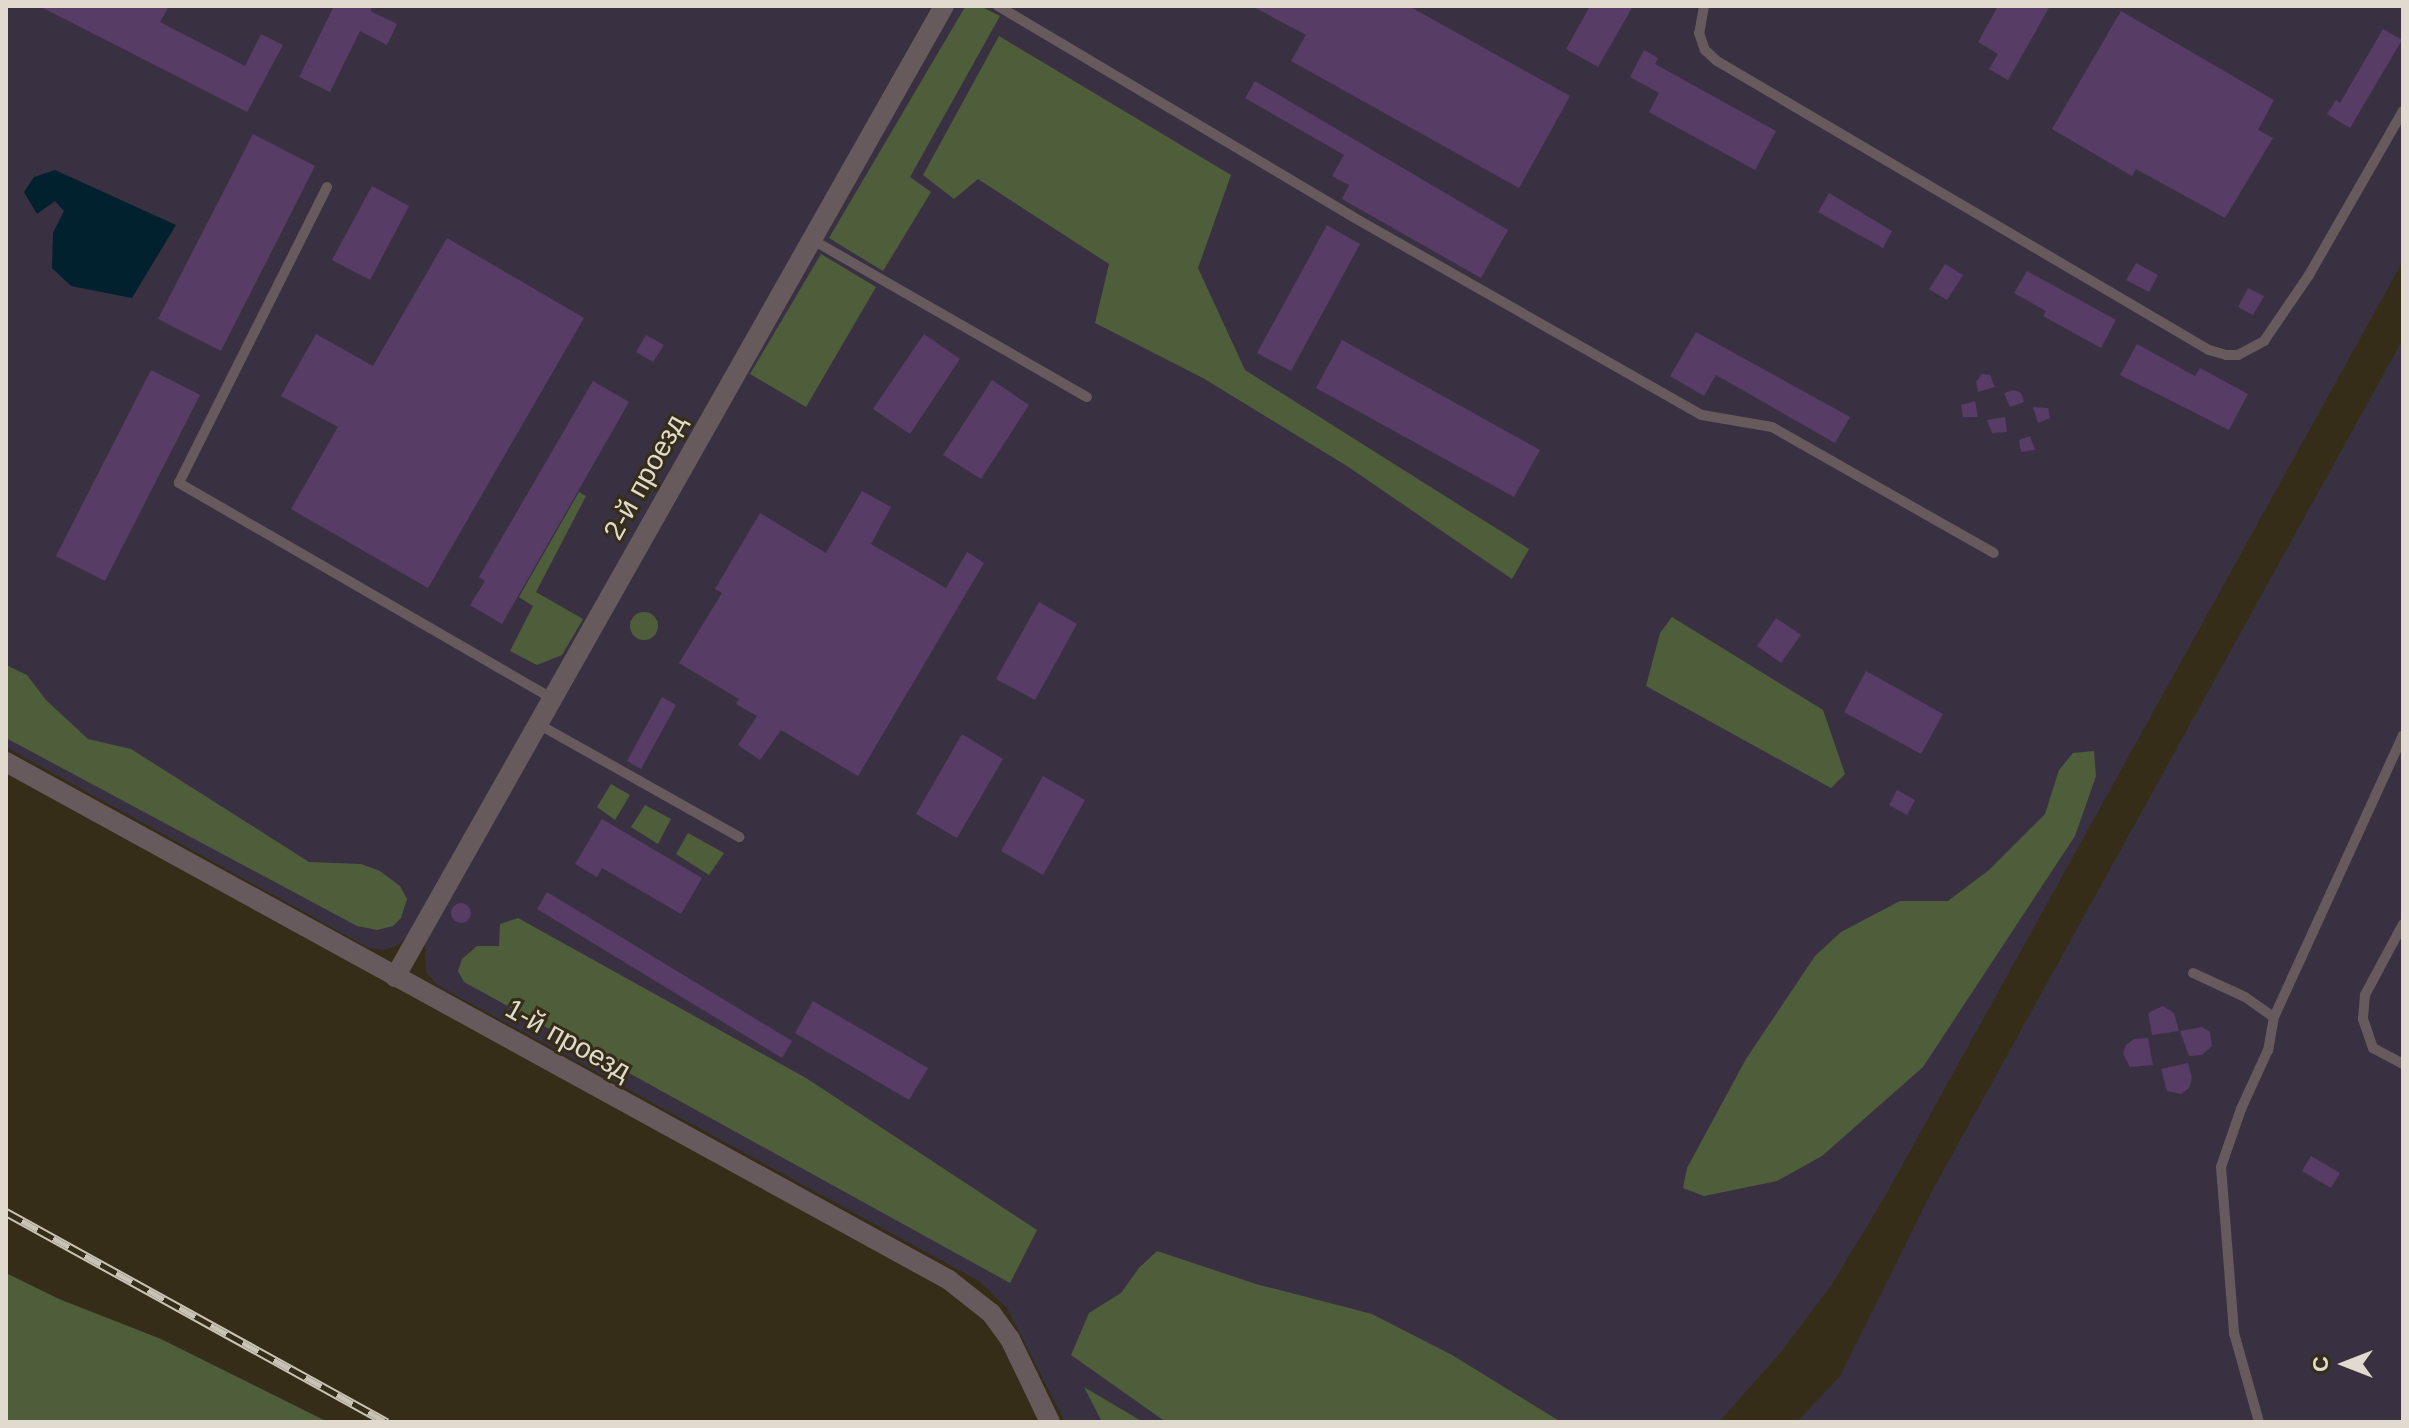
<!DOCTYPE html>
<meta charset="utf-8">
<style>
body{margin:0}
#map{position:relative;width:2409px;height:1428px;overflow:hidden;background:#352d17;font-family:Arial,sans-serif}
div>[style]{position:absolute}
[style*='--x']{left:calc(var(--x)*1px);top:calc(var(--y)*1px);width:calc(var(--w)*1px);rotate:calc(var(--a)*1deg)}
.industrial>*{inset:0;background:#393142}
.green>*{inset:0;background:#4e5e3b}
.round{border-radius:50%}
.water>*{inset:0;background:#00212d}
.building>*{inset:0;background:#573c65}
.lane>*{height:10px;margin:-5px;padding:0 5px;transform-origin:5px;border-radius:5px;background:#665a5d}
.street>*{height:20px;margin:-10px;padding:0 10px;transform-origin:10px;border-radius:10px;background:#665a5d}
.rail>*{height:9px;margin-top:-4.5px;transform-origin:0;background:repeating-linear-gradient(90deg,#352d17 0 18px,#c9c3b5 0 36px);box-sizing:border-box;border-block:2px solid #c9c3b5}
span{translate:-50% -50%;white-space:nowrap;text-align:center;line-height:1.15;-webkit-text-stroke:6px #352d17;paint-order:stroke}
.street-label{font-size:28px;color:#e1dbcf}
.frame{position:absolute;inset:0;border:8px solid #e1dbcf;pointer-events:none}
.north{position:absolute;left:2305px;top:1324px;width:80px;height:80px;-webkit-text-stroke:6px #352d17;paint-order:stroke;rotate:270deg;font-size:22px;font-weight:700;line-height:32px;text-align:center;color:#e1dbcf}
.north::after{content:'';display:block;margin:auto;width:28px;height:36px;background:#e1dbcf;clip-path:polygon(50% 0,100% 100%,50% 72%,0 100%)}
</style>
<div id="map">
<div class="industrial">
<i style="clip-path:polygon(6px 6px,932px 6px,566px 659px,408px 936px,398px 945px,384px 950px,369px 948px,6px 747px)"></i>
<i style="clip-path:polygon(954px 6px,2403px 6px,2403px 261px,1884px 1198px,1832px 1284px,1782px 1351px,1719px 1422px,1065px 1422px,1007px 1308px,979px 1281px,437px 985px,426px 972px,425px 944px,693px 462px)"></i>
<i style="clip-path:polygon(2403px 339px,2403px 1422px,1797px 1422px,1840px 1376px,1931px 1193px)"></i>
</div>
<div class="green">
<i style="clip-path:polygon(965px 7px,984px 8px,1000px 16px,910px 177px,931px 192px,883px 271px,829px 238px)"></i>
<i style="clip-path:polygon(999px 36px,1231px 175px,1198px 268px,1245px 370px,1529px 549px,1512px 579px,1347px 466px,1203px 378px,1095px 323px,1109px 264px,978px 179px,954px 199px,923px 175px)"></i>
<i style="clip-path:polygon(821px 254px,876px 287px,806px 407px,750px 374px)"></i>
<i style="clip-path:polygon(579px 492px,586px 496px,536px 592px,583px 619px,562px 655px,537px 665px,510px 651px,533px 606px,519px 597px)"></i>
<i class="round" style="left:630px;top:612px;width:28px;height:28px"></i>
<i style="clip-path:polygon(1672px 617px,1823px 710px,1845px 774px,1831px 788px,1646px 686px,1660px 633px)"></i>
<i style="clip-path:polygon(6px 665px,27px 675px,46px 700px,88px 739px,131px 749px,309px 862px,361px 864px,380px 871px,400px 886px,407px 899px,401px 918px,393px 926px,377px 930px,357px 926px,6px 738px)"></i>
<i style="clip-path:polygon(2094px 751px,2096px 776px,2075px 836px,1923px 1067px,1822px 1156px,1777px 1181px,1704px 1196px,1683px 1188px,1687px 1168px,1746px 1059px,1815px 956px,1841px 932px,1900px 901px,1948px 901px,1989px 870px,2045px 814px,2059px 770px,2073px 753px)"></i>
<i style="clip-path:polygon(611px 784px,630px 795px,615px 820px,597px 807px)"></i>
<i style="clip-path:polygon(645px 805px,671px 819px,658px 844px,631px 827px)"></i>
<i style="clip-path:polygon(688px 833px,724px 853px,709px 875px,676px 854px)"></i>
<i style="clip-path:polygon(518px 918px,806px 1078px,1037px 1230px,1010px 1283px,464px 982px,458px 971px,462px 959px,477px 946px,499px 946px,500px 924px)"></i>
<i style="clip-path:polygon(1157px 1251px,1256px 1284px,1372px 1314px,1452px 1355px,1561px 1422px,1166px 1422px,1071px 1355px,1089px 1313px,1121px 1293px,1139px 1268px)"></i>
<i style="clip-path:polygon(6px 1273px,59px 1299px,161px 1339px,328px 1422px,6px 1422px)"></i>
<i style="clip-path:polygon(1084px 1387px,1143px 1422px,1102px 1422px)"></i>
</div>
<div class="water">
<i style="clip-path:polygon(55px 170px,176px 225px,132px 298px,71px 286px,52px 268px,53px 233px,64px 211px,55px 201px,37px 214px,24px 192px,34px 177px)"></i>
</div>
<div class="building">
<i style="clip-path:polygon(39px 6px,169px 6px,160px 22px,245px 66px,261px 34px,283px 45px,247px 112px)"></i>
<i style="clip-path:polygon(334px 6px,373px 6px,370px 11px,397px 24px,387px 45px,360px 31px,330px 92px,299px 77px)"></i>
<i style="clip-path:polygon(1252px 6px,1409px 6px,1570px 96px,1519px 188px,1291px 61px,1306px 35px)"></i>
<i style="clip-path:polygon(1590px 6px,1633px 6px,1598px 67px,1566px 49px)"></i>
<i style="clip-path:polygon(1998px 6px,2050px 6px,2008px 80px,1989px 69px,1998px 54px,1978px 42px)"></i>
<i style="clip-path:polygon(2121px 11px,2274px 100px,2258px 130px,2273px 138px,2225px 218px,2136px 169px,2132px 176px,2052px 129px)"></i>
<i style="clip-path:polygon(2383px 29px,2402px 40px,2350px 128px,2327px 114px,2336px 100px,2340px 103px)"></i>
<i style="clip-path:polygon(1644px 50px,1658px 58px,1655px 64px,1776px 131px,1755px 170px,1649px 112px,1659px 93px,1630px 77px)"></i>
<i style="clip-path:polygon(1255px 81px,1508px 230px,1481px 278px,1342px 199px,1349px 185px,1332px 176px,1344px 155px,1245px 98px)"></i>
<i style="clip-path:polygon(253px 134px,315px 166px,221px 351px,158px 319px)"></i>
<i style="clip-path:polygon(372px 186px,409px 206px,370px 280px,332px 260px)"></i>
<i style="clip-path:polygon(1829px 193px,1892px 231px,1883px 248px,1818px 212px)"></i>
<i style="clip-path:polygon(1327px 225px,1360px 244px,1291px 371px,1257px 353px)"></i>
<i style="clip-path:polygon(447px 238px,584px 318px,428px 588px,291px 509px,338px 427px,281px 396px,316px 334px,373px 366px)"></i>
<i style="clip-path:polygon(2136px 263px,2158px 275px,2149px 292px,2126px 280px)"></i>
<i style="clip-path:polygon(1945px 264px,1963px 275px,1947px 300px,1929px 289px)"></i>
<i style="clip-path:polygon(2027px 271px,2116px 320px,2101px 348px,2043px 316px,2046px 311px,2014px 293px)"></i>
<i style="clip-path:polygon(2248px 288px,2264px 296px,2253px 315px,2238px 307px)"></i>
<i style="clip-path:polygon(1696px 332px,1850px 417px,1835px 443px,1716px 375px,1704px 396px,1670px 376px)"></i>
<i style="clip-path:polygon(924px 334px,960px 359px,910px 434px,873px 409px)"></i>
<i style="clip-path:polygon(646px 335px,664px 345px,653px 362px,636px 352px)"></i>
<i style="clip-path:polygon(1342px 340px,1540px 450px,1514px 497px,1316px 388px)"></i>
<i style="clip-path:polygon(2137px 344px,2195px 376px,2200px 368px,2248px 394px,2229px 430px,2120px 375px)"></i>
<i style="clip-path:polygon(151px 370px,200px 395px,105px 581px,56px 556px)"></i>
<i style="clip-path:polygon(1982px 374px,1990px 375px,1995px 387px,1978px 392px,1976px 382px)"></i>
<i style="clip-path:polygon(992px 380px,1029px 405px,981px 479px,943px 455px)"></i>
<i style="clip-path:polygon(593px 381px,629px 402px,502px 624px,470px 605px,485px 581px,479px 577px)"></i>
<i style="clip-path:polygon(2014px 390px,2021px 393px,2024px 402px,2010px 407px,2004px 393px)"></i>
<i style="clip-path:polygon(1975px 401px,1978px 417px,1963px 417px,1961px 405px)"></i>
<i style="clip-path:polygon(2033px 407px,2048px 408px,2050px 418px,2038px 423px)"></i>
<i style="clip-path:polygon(2005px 417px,2007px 432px,1992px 433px,1987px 420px)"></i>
<i style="clip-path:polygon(2030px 436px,2035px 450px,2021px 452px,2019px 440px)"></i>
<i style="clip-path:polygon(862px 491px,891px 507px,871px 544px,946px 588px,967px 552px,984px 563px,858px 776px,781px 730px,760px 760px,738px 745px,757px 716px,736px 704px,739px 699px,679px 663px,722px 593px,715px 589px,760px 513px,826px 553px)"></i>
<i style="clip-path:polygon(1039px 602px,1077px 624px,1035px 700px,996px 679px)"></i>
<i style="clip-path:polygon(1776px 618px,1801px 635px,1781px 663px,1757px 646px)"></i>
<i style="clip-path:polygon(1866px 671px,1943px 714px,1921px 754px,1844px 712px)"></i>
<i style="clip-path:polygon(662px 697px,676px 705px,641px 769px,627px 761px)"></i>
<i style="clip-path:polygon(962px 734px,1003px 759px,957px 838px,916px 814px)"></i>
<i style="clip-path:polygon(1043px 776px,1085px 800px,1043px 875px,1001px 851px)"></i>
<i style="clip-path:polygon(1897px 790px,1915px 800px,1907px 815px,1889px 805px)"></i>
<i style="clip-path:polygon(602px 819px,702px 878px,681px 914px,602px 868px,597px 877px,575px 864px)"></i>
<i style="clip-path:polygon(547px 892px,792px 1041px,782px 1058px,537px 909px)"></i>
<i class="round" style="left:451px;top:903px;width:20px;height:20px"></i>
<i style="clip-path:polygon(813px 1001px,928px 1068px,909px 1100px,795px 1033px)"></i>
<i style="clip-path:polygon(2163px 1006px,2174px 1013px,2179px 1031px,2152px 1035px,2148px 1013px)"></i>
<i style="clip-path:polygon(2202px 1027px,2210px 1032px,2212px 1046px,2202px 1055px,2189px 1056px,2180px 1031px)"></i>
<i style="clip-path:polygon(2148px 1038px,2153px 1065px,2130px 1067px,2123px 1054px,2126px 1045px,2134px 1039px)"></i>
<i style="clip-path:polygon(2188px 1063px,2192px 1078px,2189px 1088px,2181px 1094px,2167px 1091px,2161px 1069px)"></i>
<i style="clip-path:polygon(2311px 1156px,2340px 1173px,2331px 1188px,2302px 1171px)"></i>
</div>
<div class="lane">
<i style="--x:998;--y:6;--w:413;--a:30.7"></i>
<i style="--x:1353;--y:217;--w:401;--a:29.6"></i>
<i style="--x:1702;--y:415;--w:71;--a:9.7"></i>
<i style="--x:1772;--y:427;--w:255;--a:29.6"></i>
<i style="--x:1704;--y:6;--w:27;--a:100"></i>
<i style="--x:1699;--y:33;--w:18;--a:71"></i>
<i style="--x:1705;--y:50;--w:16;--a:43"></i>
<i style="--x:1717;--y:61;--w:571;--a:30.43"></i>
<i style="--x:2209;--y:350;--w:18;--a:16"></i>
<i style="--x:2226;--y:355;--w:12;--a:0"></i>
<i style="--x:2238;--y:355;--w:30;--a:-28"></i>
<i style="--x:2264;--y:341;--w:80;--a:-55.7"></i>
<i style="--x:2309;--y:275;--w:189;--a:-60.2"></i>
<i style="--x:327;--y:187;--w:331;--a:116.6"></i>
<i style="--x:179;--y:483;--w:431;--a:30"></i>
<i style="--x:811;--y:239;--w:318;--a:29.8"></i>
<i style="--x:538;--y:724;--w:231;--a:29.3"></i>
<i style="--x:2403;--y:924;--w:81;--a:118.2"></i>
<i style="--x:2365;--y:995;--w:24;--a:95"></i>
<i style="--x:2363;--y:1019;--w:31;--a:71"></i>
<i style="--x:2373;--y:1048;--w:34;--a:28"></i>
<i style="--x:2193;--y:973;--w:57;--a:24.8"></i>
<i style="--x:2245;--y:997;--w:35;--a:35"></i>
<i style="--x:2274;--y:1017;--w:34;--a:100"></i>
<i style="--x:2268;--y:1050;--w:65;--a:114.6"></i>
<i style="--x:2241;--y:1109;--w:61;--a:109"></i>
<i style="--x:2221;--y:1167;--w:167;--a:85.5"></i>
<i style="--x:2234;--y:1333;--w:92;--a:74.3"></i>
<i style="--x:2274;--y:1017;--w:310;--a:-65.4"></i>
</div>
<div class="street">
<i style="--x:6;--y:762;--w:1076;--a:28.78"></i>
<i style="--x:949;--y:1280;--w:53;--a:38.2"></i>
<i style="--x:991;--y:1313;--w:32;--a:54"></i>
<i style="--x:1010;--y:1339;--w:92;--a:64.3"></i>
<i style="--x:395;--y:977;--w:1115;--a:-60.52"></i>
</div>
<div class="rail">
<i style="--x:6;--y:1212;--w:435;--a:28.9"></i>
</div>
<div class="street-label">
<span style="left:645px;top:477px;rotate:-61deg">2-й проезд</span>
<span style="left:568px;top:1040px;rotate:29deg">1-й проезд</span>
</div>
<div class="frame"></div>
<div class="north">С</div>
</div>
